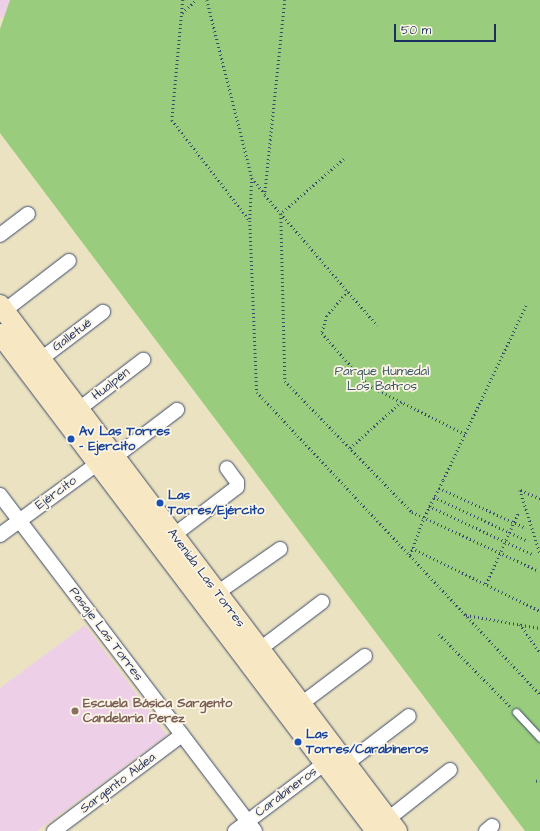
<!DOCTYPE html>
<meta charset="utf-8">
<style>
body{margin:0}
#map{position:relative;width:540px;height:831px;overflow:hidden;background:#ebe2c1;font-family:"Architects Daughter",sans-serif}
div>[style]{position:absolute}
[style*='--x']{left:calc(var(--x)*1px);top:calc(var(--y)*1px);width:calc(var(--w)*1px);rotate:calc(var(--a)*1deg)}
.built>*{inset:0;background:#edd0e8}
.green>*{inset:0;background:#99cc7c}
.path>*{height:2.5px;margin-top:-1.25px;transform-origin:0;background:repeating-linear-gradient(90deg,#3a4a6d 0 1px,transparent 0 4px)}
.roads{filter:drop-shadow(0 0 1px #3a4a6d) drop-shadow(0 0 1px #3a4a6d)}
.lane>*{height:7px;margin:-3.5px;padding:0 3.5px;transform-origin:3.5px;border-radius:3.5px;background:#fff}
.street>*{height:14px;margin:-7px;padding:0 7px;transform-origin:7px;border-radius:7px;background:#fff}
.secondary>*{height:20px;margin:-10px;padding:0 10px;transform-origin:10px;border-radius:10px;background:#f7e8c3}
.dots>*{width:11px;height:11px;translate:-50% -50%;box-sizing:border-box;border:2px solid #fcf5e5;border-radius:50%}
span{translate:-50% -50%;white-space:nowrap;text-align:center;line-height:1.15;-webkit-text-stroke:3.5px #fcf5e5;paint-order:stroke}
.street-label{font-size:13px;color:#1b2f5e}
.park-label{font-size:13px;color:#3a5666}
.transit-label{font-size:13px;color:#164399;font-weight:700}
.left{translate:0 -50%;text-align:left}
.education-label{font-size:13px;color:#785e54;font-weight:700}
.scale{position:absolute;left:394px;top:24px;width:102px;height:18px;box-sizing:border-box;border:2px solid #1b2f5e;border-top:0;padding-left:5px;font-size:12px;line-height:14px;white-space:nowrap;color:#1b2f5e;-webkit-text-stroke:3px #fcf5e5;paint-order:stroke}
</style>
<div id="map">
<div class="built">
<i style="clip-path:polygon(0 0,10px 0,4px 19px,0 17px)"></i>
<i style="clip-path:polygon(85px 625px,167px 735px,37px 831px,0 831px,0 688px)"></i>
</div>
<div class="green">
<i style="clip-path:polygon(10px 0,540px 0,540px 831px,525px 831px,0 133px,0 29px)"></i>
</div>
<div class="path">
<i style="--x:183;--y:0;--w:121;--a:95.2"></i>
<i style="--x:172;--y:120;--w:128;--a:52.3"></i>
<i style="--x:250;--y:221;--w:171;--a:87.7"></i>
<i style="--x:257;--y:392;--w:414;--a:46.9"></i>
<i style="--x:207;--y:0;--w:184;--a:75.8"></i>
<i style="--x:252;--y:178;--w:42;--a:92.7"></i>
<i style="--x:285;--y:0;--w:196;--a:95.9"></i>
<i style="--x:265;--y:195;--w:172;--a:49.3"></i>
<i style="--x:182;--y:13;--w:19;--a:-43"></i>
<i style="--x:344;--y:159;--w:84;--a:138.9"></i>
<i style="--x:281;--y:214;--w:167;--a:88.6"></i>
<i style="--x:285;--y:381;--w:182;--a:45.9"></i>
<i style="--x:412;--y:512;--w:138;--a:24.9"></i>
<i style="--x:252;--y:178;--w:21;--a:51"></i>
<i style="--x:348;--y:291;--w:33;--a:130"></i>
<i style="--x:327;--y:316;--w:18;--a:106"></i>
<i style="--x:322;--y:333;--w:69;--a:48.5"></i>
<i style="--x:368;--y:385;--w:109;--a:26.8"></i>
<i style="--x:350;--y:448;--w:69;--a:-42"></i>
<i style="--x:439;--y:488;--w:96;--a:24.7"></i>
<i style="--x:434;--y:497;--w:104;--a:25.1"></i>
<i style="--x:540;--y:499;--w:22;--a:-156"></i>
<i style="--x:520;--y:490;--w:66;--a:72.4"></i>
<i style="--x:429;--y:506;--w:114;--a:25"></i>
<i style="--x:412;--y:548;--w:143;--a:26.2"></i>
<i style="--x:410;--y:555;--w:40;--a:-69.8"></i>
<i style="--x:424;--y:517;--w:42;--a:-62.8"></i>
<i style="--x:443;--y:480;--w:194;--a:-64.6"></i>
<i style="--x:486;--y:584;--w:78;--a:-65.7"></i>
<i style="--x:466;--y:615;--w:75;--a:10"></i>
<i style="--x:520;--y:624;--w:35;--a:55"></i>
<i style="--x:439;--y:634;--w:101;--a:45.4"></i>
<i style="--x:536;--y:781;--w:4;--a:-14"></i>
</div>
<div class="roads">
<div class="lane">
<i style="--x:516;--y:712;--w:35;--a:47"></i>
</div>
<div class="street">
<i style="--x:0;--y:235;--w:35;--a:-37"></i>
<i style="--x:4;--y:311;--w:82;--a:-37.6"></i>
<i style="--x:41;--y:359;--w:78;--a:-37.2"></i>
<i style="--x:79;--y:409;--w:81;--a:-37.4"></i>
<i style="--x:0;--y:495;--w:422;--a:52.8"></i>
<i style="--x:0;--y:535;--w:122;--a:-36.3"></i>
<i style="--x:98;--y:463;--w:18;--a:-19"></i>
<i style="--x:115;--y:457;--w:78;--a:-37.2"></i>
<i style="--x:174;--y:535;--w:79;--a:-37.3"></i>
<i style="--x:237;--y:487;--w:5;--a:-90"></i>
<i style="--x:237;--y:482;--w:17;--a:-126"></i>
<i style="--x:217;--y:593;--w:77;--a:-34.9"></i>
<i style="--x:260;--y:649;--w:78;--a:-37.2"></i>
<i style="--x:301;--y:704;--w:80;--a:-36.9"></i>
<i style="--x:346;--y:764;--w:79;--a:-37.3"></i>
<i style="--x:388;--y:819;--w:79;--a:-38.3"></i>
<i style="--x:54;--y:831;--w:160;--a:-36.9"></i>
<i style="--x:235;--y:831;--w:111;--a:-37"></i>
<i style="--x:324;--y:764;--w:10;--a:-29"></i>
<i style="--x:486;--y:831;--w:8;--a:-40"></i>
</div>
<div class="secondary">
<i style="--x:0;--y:305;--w:659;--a:52.96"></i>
<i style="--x:0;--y:334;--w:623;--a:52.89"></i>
</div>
</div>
<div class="dots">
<i style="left:71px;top:439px;background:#1a4fb4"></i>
<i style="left:160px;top:503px;background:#1a4fb4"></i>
<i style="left:75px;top:711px;background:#8d6e63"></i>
<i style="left:298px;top:742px;background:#1a4fb4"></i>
</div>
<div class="street-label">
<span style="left:72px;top:335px;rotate:-37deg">Galletué</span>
<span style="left:111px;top:384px;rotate:-38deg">Hualpén</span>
<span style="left:56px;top:493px;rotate:-36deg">Ejército</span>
<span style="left:206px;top:578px;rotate:53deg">Avenida Las Torres</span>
<span style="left:106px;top:634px;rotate:53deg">Pasaje Las Torres</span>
<span style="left:118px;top:783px;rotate:-37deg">Sargento Aldea</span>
<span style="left:286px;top:792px;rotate:-37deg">Carabineros</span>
</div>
<div class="park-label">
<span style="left:382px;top:379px">Parque Humedal<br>Los Batros</span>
</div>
<div class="transit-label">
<span class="left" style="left:79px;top:439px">Av Las Torres<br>- Ejercito</span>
<span class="left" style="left:168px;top:503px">Las<br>Torres/Ejército</span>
<span class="left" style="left:306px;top:742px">Las<br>Torres/Carabineros</span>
</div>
<div class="education-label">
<span class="left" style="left:83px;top:711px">Escuela Básica Sargento<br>Candelaria Perez</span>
</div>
<div class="scale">50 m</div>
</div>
